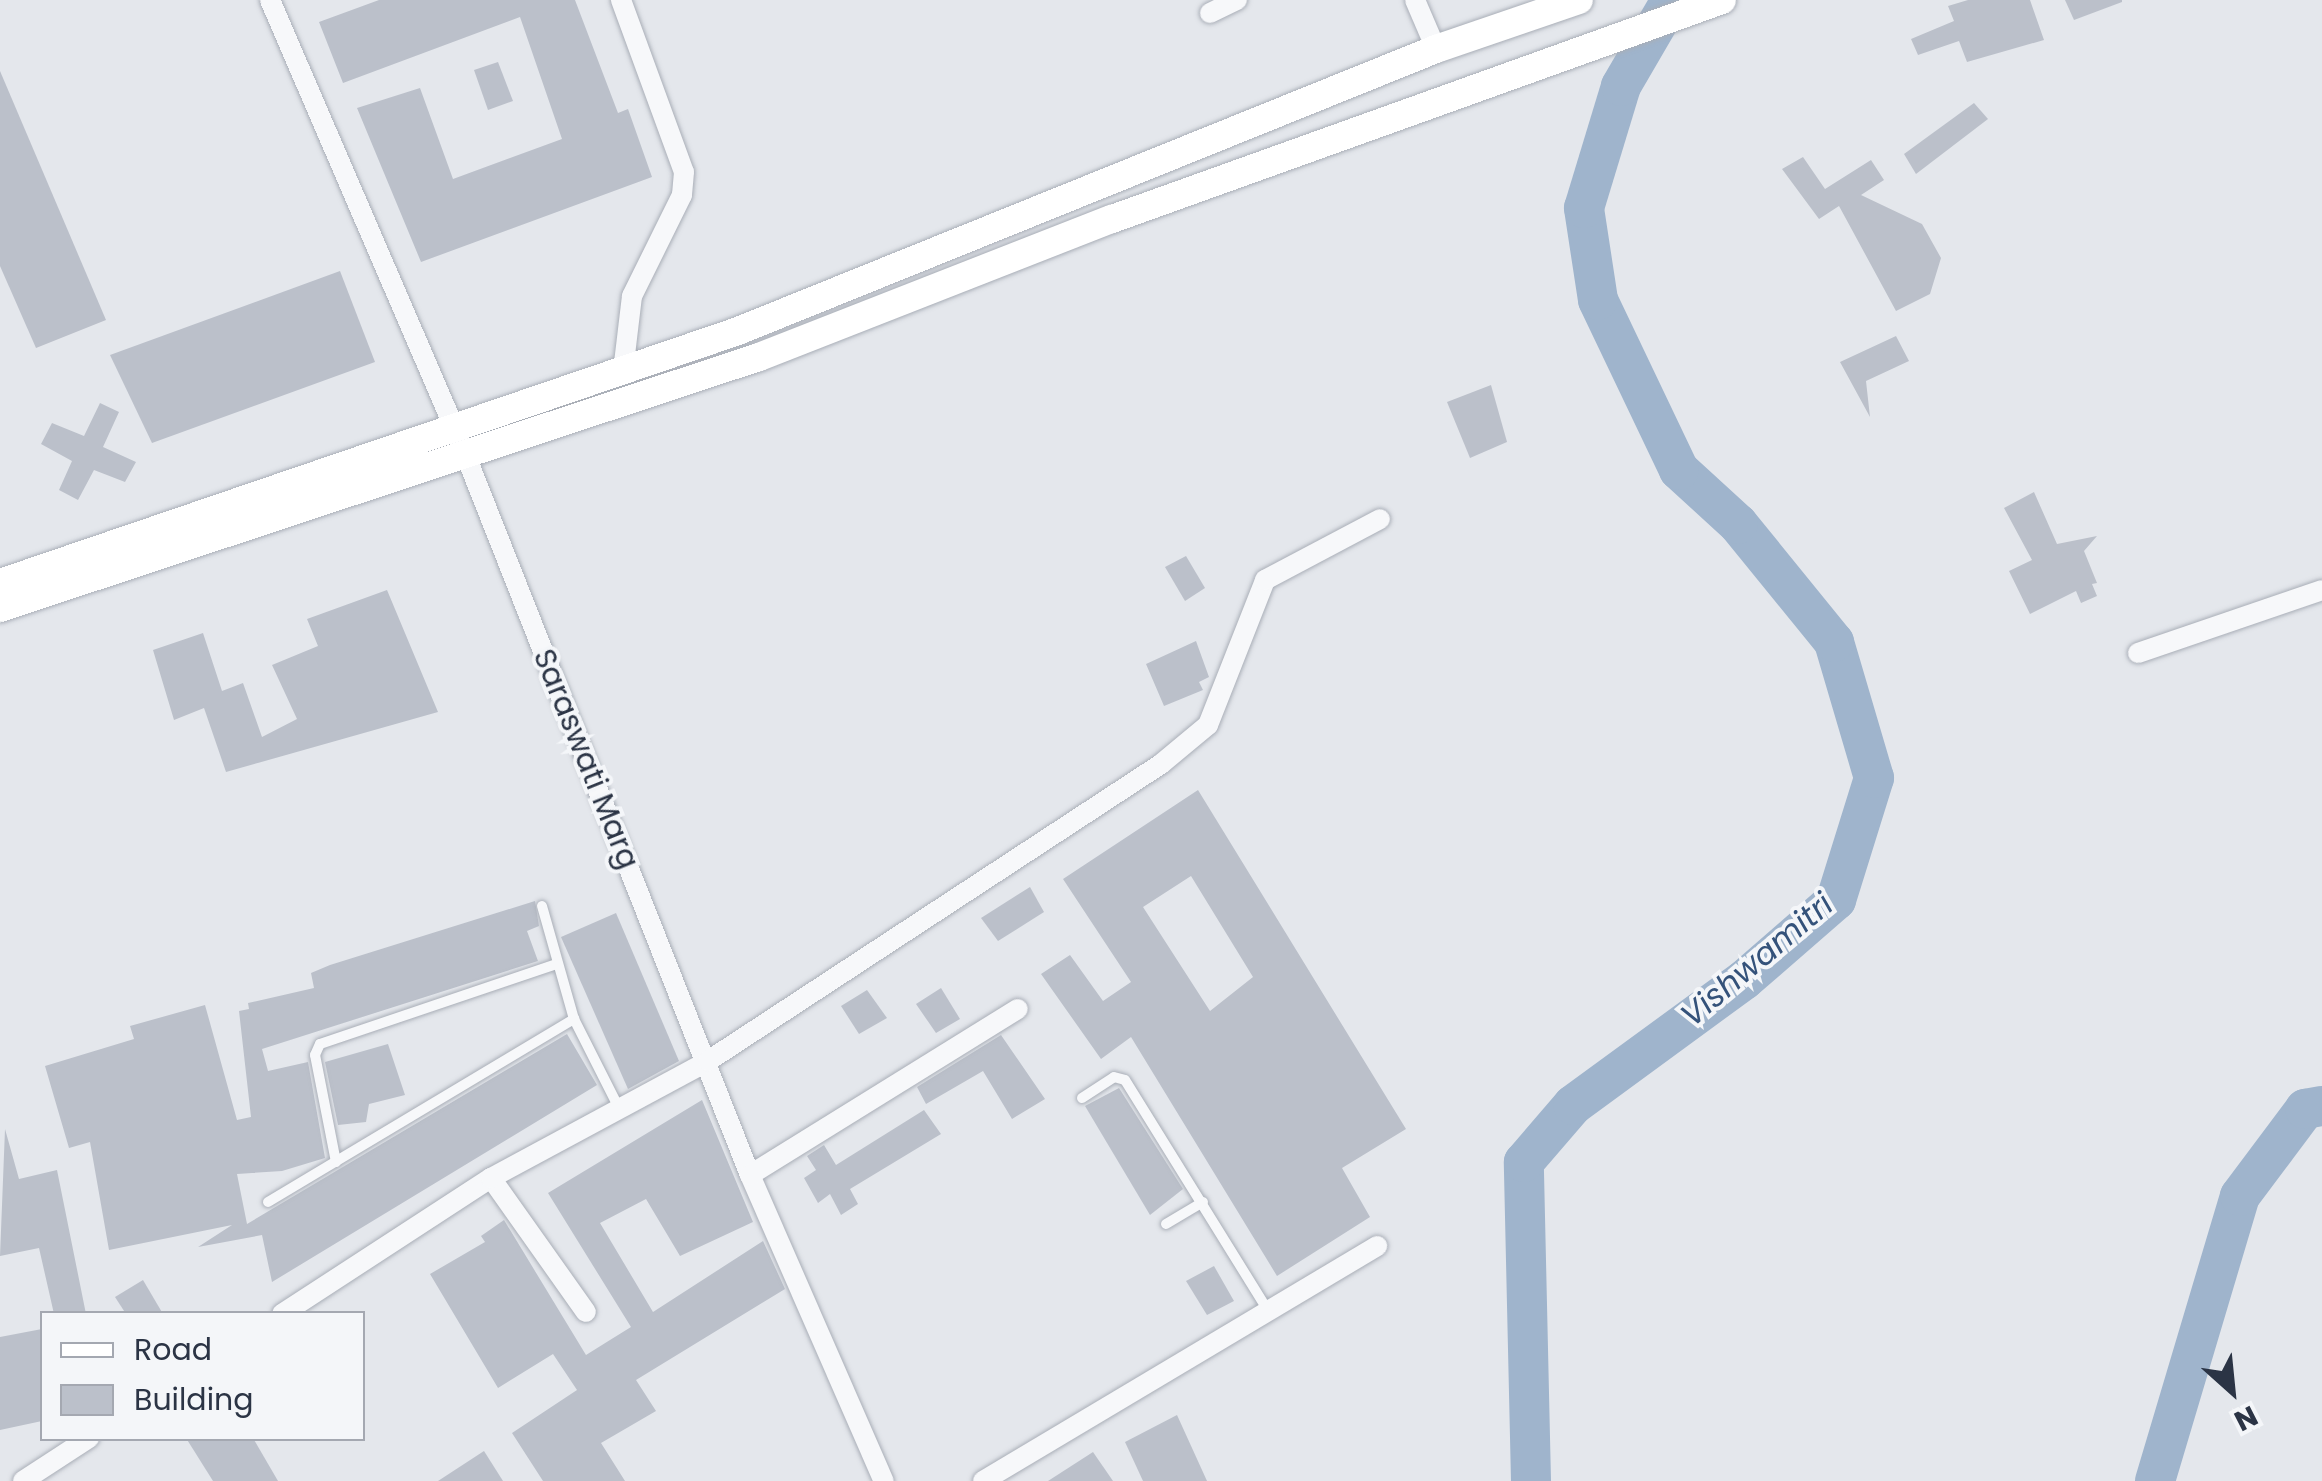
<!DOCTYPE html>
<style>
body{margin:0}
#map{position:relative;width:2322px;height:1481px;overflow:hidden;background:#e4e7ec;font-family:Poppins,sans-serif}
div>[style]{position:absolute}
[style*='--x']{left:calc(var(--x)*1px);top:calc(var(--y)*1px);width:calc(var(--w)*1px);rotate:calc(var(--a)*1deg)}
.river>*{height:40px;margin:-20px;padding:0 20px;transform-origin:20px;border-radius:20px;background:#9fb4cc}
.building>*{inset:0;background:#bbc0ca}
.roads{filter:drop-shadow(0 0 2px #a9aeb7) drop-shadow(0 0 2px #a9aeb7)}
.lane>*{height:10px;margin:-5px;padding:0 5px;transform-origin:5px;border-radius:5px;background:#f7f8fa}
.street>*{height:20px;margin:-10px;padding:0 10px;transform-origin:10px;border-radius:10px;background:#f7f8fa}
.secondary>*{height:28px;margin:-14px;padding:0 14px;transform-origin:14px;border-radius:14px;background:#fff}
span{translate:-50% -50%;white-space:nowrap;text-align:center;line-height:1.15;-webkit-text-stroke:8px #f4f6f9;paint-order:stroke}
.street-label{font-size:30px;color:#2b3445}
.water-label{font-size:32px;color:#34527a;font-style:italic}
.legend{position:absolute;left:40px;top:1311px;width:325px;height:130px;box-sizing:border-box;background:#f4f6f9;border:2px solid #a4a8b1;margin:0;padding:12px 18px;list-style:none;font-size:30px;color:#2b3445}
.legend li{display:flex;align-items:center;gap:20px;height:50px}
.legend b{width:50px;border:2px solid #a4a8b1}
.north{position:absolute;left:2182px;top:1341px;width:100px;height:100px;-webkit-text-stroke:8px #f4f6f9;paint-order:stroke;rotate:153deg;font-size:28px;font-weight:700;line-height:40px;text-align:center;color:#2b3445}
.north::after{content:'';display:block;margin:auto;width:35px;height:45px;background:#2b3445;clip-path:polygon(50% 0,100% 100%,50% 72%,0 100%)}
</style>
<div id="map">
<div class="river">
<i style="--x:1531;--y:1481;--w:319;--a:-91.3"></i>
<i style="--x:1524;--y:1162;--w:75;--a:-49.3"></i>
<i style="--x:1573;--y:1105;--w:212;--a:-36.2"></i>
<i style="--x:1744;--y:980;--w:122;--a:-41"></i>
<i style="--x:1836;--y:900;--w:128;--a:-72.7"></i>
<i style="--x:1874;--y:778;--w:142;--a:-106.4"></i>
<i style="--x:1834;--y:642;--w:152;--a:-129.1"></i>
<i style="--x:1738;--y:524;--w:80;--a:-137.5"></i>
<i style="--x:1679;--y:470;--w:188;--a:-115.5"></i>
<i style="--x:1598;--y:300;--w:93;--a:-98.7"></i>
<i style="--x:1584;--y:208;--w:127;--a:-73.1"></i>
<i style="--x:1621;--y:86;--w:99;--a:-59.8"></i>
<i style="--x:2155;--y:1481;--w:297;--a:-73.4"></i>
<i style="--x:2240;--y:1196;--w:109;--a:-53.2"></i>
<i style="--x:2305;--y:1109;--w:17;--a:-10"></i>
</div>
<div class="building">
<i style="clip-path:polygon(379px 0,575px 0,618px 113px,628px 109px,652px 177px,421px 262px,357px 108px,420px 88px,453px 179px,562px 139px,520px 17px,343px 83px,319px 22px)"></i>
<i style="clip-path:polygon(1968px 0,2030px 0,2044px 40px,1967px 62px,1959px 41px,1918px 55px,1911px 39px,1954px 21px,1948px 6px)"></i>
<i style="clip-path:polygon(2065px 0,2122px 0,2122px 2px,2074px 20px)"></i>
<i style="clip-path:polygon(498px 62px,513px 101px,488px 110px,474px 70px)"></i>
<i style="clip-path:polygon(0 71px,106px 320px,36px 348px,0 266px)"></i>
<i style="clip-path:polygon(1974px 103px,1988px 119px,1916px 174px,1904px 154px)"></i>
<i style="clip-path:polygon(1803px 157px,1825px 189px,1871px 160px,1884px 180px,1861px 195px,1922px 224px,1941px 258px,1930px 294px,1896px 311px,1839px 206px,1819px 219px,1782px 169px)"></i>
<i style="clip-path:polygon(340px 271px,375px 362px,152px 443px,110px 355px)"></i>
<i style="clip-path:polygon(1896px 336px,1909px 361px,1866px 381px,1870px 417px,1840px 362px)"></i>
<i style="clip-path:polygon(1491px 385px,1507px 442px,1470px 458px,1447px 402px)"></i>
<i style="clip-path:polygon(100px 403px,119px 412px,103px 447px,136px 462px,125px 482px,94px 470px,78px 500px,59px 490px,72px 461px,41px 444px,52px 423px,84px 436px)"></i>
<i style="clip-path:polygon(2034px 492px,2057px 544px,2097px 536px,2084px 551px,2097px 583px,2092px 584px,2097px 596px,2081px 603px,2076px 591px,2030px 614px,2009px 571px,2032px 560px,2004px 508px)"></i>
<i style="clip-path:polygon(1186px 556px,1205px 588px,1185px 601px,1165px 567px)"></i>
<i style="clip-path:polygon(387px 590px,438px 712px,226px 772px,204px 708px,174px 720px,153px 650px,203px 633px,222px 691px,243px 683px,262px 737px,297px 719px,272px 665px,318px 646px,307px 619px)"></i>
<i style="clip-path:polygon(1196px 641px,1209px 677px,1199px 682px,1203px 690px,1164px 706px,1146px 664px)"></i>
<i style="clip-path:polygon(evenodd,1198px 790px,1406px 1129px,1342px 1168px,1370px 1217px,1277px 1276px,1131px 1037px,1101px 1059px,1041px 974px,1070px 955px,1103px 1001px,1131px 982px,1063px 879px,1198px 790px,1191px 876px,1253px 977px,1210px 1011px,1143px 907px,1191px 876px)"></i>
<i style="clip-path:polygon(1030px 887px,1044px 912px,998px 941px,981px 918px)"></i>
<i style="clip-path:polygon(535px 901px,539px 926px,527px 931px,538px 961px,262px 1049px,268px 1071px,308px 1062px,325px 1158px,282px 1171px,237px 1174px,247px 1224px,567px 1034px,597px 1085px,272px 1282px,262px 1235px,198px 1247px,232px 1225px,109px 1250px,90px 1142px,69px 1148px,45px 1066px,134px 1039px,130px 1026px,205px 1005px,237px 1120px,251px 1117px,239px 1011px,249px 1009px,248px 1003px,314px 988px,311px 973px,330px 965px)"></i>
<i style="clip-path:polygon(616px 913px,679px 1061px,628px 1089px,561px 937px)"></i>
<i style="clip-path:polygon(941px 988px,960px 1019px,936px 1033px,916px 1004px)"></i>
<i style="clip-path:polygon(867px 990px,887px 1018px,859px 1034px,841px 1006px)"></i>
<i style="clip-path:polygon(1001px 1035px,1045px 1099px,1012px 1119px,983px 1071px,926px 1104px,917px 1087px)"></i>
<i style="clip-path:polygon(388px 1044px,405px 1095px,369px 1104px,366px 1122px,338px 1125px,325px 1062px)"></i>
<i style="clip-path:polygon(1119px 1088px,1183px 1189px,1150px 1215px,1085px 1106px)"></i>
<i style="clip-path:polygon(702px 1100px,753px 1222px,680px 1256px,646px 1199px,600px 1223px,653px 1312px,763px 1241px,785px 1289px,636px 1380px,656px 1411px,601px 1443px,625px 1481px,543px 1481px,512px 1433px,577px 1390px,553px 1354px,498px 1388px,430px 1274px,485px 1242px,481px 1236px,504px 1220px,586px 1355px,610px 1340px,631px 1327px,548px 1193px)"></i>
<i style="clip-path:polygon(924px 1110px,941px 1134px,850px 1189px,858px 1204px,841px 1215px,830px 1194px,818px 1203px,804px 1178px,816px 1170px,807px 1156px,824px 1145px,836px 1165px)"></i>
<i style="clip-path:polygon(5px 1129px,19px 1179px,57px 1170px,86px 1314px,54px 1314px,39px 1248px,0 1256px)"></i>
<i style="clip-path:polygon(1214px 1266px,1234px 1301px,1207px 1315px,1186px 1281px)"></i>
<i style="clip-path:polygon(143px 1280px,163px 1314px,126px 1314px,115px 1297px)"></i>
<i style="clip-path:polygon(42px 1329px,42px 1421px,0 1430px,0 1337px)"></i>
<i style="clip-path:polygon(1177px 1415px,1207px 1481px,1143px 1481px,1125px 1442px)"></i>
<i style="clip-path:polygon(186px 1438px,253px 1438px,278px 1481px,213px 1481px)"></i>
<i style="clip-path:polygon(484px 1451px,503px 1481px,438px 1481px)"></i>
<i style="clip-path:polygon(1093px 1452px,1113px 1481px,1048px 1481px)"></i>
</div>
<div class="roads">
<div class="lane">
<i style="--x:542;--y:906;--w:117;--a:74.2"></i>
<i style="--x:574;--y:1019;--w:102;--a:63.2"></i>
<i style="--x:1082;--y:1098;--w:38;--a:-33"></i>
<i style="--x:1114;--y:1077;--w:11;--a:15"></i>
<i style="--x:1125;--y:1080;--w:267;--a:58.2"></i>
<i style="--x:336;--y:1162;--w:109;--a:-101.1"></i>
<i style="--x:315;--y:1055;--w:12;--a:-66"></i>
<i style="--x:320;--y:1044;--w:249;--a:-18.7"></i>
<i style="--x:268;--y:1202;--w:357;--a:-30.9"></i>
<i style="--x:1166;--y:1224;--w:43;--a:-30.7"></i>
</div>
<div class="street">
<i style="--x:270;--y:0;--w:496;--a:66.7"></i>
<i style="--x:466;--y:456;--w:773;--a:68.45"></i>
<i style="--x:750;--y:1175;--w:334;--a:66.4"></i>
<i style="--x:621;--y:0;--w:183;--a:69.9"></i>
<i style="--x:684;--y:172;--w:23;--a:95"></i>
<i style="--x:682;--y:195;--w:113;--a:116.3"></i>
<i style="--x:632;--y:296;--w:76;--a:96.8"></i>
<i style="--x:1415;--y:0;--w:53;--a:66.8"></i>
<i style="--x:1210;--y:13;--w:30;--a:-26"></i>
<i style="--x:2138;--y:653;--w:194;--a:-18.9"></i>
<i style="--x:750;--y:1175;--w:315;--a:-31.8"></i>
<i style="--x:491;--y:1178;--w:164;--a:54.7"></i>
<i style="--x:282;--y:1314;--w:249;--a:-33.1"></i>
<i style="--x:491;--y:1178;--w:247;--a:-28.3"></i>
<i style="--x:708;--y:1061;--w:542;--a:-33.25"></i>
<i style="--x:1161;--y:764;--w:61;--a:-39.7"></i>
<i style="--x:1208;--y:725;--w:156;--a:-68.5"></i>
<i style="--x:1265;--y:580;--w:130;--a:-27.9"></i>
<i style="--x:23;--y:1481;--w:79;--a:-33.1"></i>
<i style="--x:983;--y:1481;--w:459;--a:-30.8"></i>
</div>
<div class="secondary">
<i style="--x:0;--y:583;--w:780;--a:-18.85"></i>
<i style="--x:738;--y:331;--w:753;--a:-22"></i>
<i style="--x:1436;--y:49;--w:151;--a:-18.9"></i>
<i style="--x:0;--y:608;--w:799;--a:-18.3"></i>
<i style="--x:759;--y:357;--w:379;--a:-21.4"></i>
<i style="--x:1112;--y:219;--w:648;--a:-19.75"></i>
</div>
</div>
<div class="street-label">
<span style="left:586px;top:759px;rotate:68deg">Saraswati Marg</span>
</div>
<div class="water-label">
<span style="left:1757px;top:960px;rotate:-40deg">Vishwamitri</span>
</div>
<ul class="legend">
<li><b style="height:12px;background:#fff"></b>Road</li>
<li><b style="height:28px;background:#bbc0ca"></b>Building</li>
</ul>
<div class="north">N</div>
</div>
